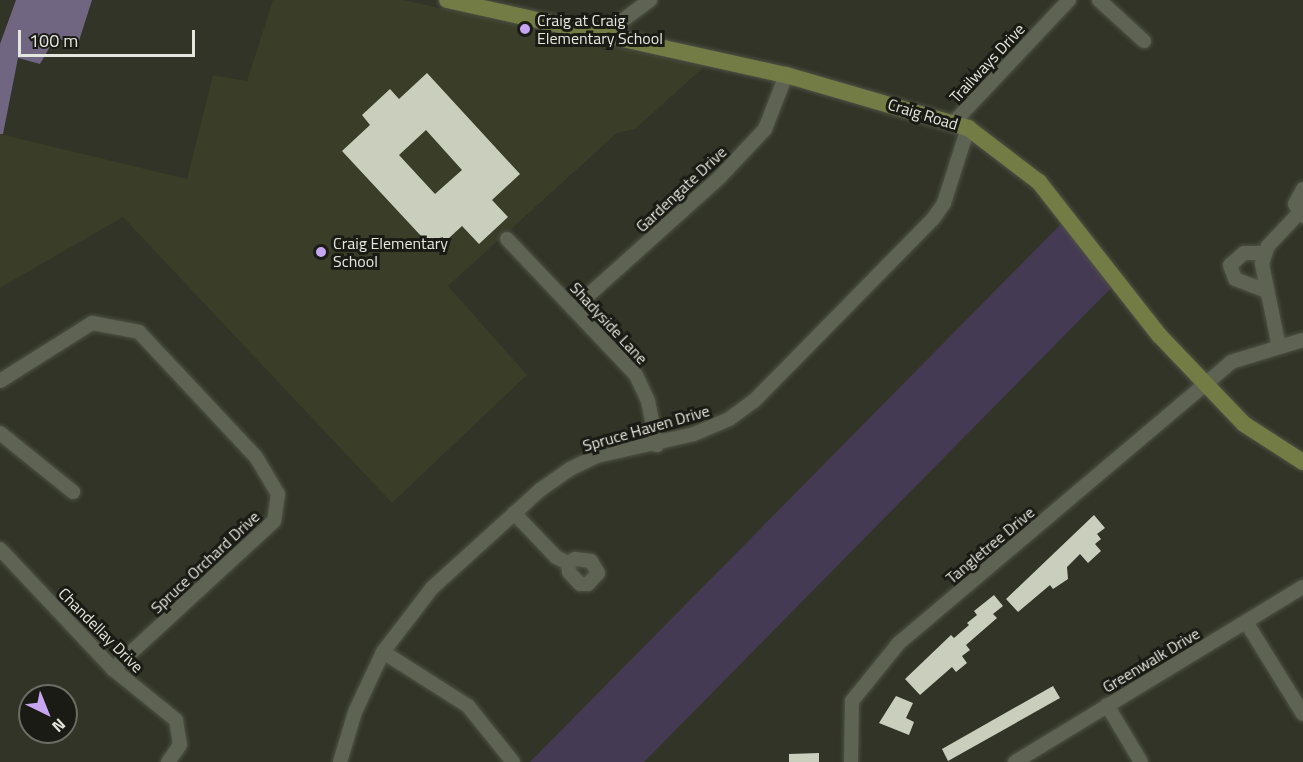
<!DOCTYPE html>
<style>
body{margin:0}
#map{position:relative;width:1303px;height:762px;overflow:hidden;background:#313426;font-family:"Titillium Web",sans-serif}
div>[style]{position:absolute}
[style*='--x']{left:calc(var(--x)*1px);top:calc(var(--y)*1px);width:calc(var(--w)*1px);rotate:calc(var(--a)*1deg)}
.built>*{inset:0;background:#3a3d28}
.green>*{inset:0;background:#453a54}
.forest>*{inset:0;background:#716682}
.building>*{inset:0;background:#cacebc}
.roads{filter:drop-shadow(0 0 2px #4e5144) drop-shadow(0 0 2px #4e5144)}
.minor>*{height:14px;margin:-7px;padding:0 7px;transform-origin:7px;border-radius:7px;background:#5f6353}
.major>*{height:16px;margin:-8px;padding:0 8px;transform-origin:8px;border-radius:8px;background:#747c46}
.dots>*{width:16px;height:16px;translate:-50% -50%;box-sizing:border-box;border:3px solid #1a1b14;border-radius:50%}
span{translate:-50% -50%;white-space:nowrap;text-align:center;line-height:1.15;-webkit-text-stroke:6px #1a1b14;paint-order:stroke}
.poi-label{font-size:16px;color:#e5e7de}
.left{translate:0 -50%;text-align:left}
.street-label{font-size:16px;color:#e5e7de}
.north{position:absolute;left:18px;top:684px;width:60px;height:60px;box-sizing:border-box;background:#1a1b14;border:2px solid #6b6d65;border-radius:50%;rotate:137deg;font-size:16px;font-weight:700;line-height:24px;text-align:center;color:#e5e7de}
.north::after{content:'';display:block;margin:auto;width:21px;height:27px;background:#c6a6f0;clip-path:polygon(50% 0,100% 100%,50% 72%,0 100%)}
.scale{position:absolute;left:18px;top:30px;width:177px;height:27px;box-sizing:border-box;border:3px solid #e5e7de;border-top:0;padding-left:8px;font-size:18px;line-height:21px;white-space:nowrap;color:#e5e7de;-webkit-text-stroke:4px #1a1b14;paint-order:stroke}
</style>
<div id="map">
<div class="built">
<i style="clip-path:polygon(273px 0,404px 0,704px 67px,635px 129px,617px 133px,448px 286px,527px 375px,392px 503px,123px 217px,0 288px,0 134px,187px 179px,213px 75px,247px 81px)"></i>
</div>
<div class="green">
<i style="clip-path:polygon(1063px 222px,1111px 288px,644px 762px,530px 762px)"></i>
</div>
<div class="forest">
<i style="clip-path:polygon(16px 0,92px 0,78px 44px,55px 38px,40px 64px,18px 58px,3px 134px,0 134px,0 44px)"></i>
</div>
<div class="building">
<i style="clip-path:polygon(evenodd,427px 73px,520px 174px,492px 200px,508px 217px,479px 244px,462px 226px,435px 251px,342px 151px,370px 125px,362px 115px,390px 89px,399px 99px,427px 73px,426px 130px,462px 170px,435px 194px,399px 155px,426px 130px)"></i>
<i style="clip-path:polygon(1094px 515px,1105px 528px,1097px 534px,1101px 539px,1095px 544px,1101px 551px,1088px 563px,1080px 554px,1067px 567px,1068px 579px,1053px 589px,1050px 585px,1018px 612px,1006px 599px)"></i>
<i style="clip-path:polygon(994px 595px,1003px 606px,993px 614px,997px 618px,966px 645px,970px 650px,962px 656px,967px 663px,956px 672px,952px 667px,920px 695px,905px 679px,951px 635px,954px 638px,969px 625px,967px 623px,977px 615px,974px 611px)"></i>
<i style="clip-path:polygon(1053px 686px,1060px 698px,948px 761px,942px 749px)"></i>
<i style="clip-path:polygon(896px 696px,913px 703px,906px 718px,914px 722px,909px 735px,879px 723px)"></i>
<i style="clip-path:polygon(819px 753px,819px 762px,789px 762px,789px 754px)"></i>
</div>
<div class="roads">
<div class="minor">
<i style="--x:1099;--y:0;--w:61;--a:42.3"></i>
<i style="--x:603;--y:35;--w:59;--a:-36.7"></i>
<i style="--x:954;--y:122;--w:168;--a:-46.7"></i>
<i style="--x:1303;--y:189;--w:17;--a:118"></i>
<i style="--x:1295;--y:204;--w:14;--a:56"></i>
<i style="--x:507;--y:239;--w:187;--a:46.5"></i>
<i style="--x:636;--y:375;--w:29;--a:65"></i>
<i style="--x:648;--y:401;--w:45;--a:78.4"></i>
<i style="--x:1265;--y:253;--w:21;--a:180"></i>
<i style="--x:1244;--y:253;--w:18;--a:139"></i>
<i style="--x:1230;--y:265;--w:15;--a:70"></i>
<i style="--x:1235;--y:279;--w:33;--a:21"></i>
<i style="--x:573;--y:309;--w:198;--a:-41.9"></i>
<i style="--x:720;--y:177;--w:66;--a:-46.8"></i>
<i style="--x:765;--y:129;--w:58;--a:-68.7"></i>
<i style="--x:1279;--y:347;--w:85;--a:-101.6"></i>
<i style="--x:1262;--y:264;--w:19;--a:-72"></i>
<i style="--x:1268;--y:246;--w:45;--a:-46.8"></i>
<i style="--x:0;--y:381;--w:109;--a:-32.2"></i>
<i style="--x:92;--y:323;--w:48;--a:10.8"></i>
<i style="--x:139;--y:332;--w:171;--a:46.9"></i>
<i style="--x:256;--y:457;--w:43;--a:59.3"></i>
<i style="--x:278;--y:494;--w:27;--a:98"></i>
<i style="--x:274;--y:521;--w:219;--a:137.4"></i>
<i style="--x:0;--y:433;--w:94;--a:38.9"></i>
<i style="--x:514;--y:513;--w:61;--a:46.3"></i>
<i style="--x:556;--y:557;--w:13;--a:27"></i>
<i style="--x:568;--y:563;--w:8;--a:-30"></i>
<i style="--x:575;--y:559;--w:16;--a:7"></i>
<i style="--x:591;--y:561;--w:14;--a:60"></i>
<i style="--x:598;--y:573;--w:15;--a:132"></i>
<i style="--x:588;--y:584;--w:8;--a:180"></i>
<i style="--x:580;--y:584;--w:16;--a:-133"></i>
<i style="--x:569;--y:572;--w:9;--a:-96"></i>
<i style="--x:0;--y:549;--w:165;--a:46.7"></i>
<i style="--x:113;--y:669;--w:81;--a:39"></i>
<i style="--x:176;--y:720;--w:25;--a:81"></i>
<i style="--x:180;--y:745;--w:21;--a:125"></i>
<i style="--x:1246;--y:622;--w:108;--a:58.2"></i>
<i style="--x:383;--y:652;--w:101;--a:32.4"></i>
<i style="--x:468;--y:706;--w:72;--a:51.2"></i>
<i style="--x:1107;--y:705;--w:66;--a:59.2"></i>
<i style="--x:340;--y:762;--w:52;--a:-73.3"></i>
<i style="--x:355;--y:712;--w:66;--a:-65"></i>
<i style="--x:383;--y:652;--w:81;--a:-52.6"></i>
<i style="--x:432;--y:588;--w:146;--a:-42.2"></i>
<i style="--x:540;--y:490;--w:37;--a:-35"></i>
<i style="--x:570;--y:469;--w:30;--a:-26"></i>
<i style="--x:597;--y:456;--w:99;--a:-12.8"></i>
<i style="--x:694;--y:434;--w:38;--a:-23"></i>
<i style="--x:729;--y:419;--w:31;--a:-36"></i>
<i style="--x:754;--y:401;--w:255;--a:-45.5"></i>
<i style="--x:933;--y:219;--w:19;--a:-55"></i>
<i style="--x:944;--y:203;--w:79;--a:-72.3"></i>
<i style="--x:851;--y:762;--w:61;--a:-89.1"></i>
<i style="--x:852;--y:701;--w:75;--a:-51"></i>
<i style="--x:899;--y:643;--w:435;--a:-40.2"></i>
<i style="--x:1231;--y:362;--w:75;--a:-17"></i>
<i style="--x:1015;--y:762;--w:337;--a:-31.3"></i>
</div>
<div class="major">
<i style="--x:447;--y:0;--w:347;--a:12.5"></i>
<i style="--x:786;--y:75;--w:190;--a:16.2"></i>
<i style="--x:968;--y:128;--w:89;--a:37.3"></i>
<i style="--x:1039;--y:182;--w:194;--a:51.9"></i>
<i style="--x:1159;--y:335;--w:123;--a:46.3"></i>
<i style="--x:1244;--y:424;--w:70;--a:32.8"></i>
</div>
</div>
<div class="dots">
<i style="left:525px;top:29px;background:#c6a6f0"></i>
<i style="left:321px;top:252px;background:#c6a6f0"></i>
</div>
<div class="poi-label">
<span class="left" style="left:537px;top:29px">Craig at Craig<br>Elementary School</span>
<span class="left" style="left:333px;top:252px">Craig Elementary<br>School</span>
</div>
<div class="street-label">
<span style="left:987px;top:63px;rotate:-47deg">Trailways Drive</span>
<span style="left:923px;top:114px;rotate:17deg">Craig Road</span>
<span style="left:681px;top:189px;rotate:-43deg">Gardengate Drive</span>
<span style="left:609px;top:323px;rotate:47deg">Shadyside Lane</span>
<span style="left:646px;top:428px;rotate:-16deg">Spruce Haven Drive</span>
<span style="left:990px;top:545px;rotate:-40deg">Tangletree Drive</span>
<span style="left:205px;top:562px;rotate:-43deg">Spruce Orchard Drive</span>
<span style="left:101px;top:630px;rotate:45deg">Chandellay Drive</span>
<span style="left:1151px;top:660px;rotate:-31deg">Greenwalk Drive</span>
</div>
<div class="north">N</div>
<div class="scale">100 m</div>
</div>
